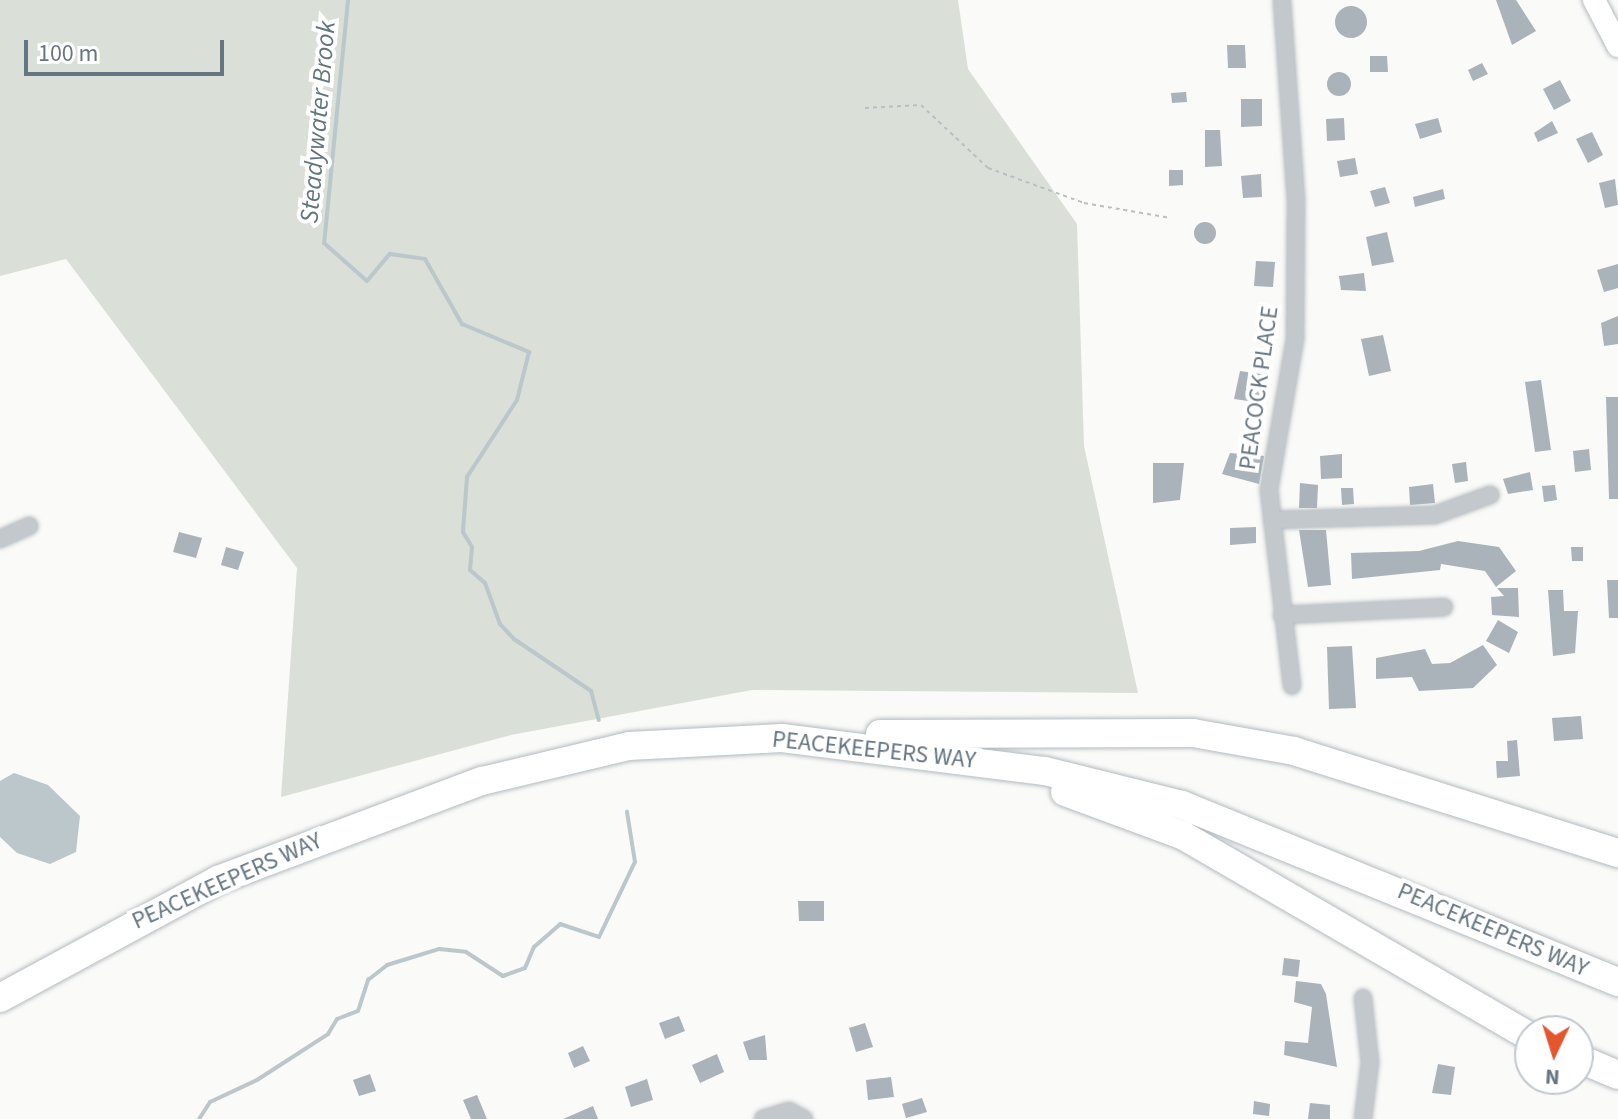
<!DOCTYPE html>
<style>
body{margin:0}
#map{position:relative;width:1618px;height:1119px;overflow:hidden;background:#fafaf8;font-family:"Source Sans 3",sans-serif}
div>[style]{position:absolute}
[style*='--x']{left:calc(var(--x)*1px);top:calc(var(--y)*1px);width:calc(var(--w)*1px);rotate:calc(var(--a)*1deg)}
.green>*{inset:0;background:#dadfd7}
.water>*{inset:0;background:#bbc7cb}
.stream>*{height:4px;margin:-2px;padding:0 2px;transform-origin:2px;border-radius:2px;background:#bbc7cb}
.building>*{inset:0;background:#aab3b9}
.round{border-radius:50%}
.path>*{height:2px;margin-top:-1px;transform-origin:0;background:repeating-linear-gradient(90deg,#bbbfc2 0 4px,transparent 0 8px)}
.roads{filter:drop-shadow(0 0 2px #b3babf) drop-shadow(0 0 2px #b3babf)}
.street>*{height:16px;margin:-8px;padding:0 8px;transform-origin:8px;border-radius:8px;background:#c3c8cc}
.secondary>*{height:22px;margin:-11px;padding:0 11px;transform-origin:11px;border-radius:11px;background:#fff}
.highway>*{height:28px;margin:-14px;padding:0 14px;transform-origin:14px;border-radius:14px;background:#fff}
span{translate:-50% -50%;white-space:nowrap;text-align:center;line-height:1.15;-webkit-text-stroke:8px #fff;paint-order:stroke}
.street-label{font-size:24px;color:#657683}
.water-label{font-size:26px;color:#60757c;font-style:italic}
.north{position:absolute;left:1514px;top:1015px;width:80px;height:80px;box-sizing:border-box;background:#fff;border:2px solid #c1c8cd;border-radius:50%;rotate:184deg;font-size:22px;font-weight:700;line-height:32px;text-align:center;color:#657683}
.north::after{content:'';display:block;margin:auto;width:28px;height:36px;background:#e4572e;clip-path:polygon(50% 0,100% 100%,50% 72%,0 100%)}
.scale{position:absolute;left:24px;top:40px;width:200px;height:36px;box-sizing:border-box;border:4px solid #657683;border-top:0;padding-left:10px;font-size:24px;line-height:28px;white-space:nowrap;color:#657683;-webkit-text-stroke:6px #fff;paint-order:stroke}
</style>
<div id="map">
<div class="green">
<i style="clip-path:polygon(0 0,958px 0,968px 69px,1077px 224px,1084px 446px,1138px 693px,752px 690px,511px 735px,281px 797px,297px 568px,66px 259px,0 276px)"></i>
</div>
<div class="water">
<i style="clip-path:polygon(14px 773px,48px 785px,80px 816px,76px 852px,50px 864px,17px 853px,0 837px,0 781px)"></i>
</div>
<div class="stream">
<i style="--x:348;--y:0;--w:244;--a:95.6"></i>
<i style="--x:324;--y:243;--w:57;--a:41.5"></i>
<i style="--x:367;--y:281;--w:35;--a:-50"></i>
<i style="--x:390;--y:254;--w:35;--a:8"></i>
<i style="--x:425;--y:259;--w:75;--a:60.4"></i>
<i style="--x:462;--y:324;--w:73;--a:22.7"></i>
<i style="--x:529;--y:352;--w:49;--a:104"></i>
<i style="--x:517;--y:400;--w:92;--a:123"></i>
<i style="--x:467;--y:477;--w:55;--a:94.2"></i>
<i style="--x:463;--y:532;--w:17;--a:59"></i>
<i style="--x:472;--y:547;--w:23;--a:95"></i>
<i style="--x:470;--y:570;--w:20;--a:41"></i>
<i style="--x:485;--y:583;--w:44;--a:69.9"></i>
<i style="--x:500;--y:624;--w:21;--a:47"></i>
<i style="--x:514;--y:639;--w:93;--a:34"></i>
<i style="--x:591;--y:691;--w:30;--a:75"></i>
<i style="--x:199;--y:1119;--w:20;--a:-57"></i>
<i style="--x:210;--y:1102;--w:52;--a:-25.1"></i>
<i style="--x:257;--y:1080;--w:85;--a:-32.9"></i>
<i style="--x:328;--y:1034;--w:17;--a:-59"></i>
<i style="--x:337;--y:1019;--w:22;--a:-21"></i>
<i style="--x:358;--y:1011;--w:33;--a:-72"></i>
<i style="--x:368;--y:980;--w:24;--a:-38"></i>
<i style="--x:387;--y:965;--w:54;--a:-17.1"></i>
<i style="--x:439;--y:949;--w:27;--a:6"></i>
<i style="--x:466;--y:952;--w:44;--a:33"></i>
<i style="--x:503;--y:976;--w:23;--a:-20"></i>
<i style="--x:525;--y:968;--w:23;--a:-67"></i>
<i style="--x:534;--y:947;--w:35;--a:-41"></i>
<i style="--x:560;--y:924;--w:41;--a:18.4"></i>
<i style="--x:599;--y:937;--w:83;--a:-64.4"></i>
<i style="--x:635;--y:862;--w:51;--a:-99.1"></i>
</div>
<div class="building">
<i style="clip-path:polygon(1496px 0,1516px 0,1536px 31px,1512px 45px)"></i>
<i class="round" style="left:1335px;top:6px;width:32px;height:32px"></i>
<i style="clip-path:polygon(1227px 45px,1245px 45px,1246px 68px,1228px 68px)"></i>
<i style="clip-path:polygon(1370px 56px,1387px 56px,1388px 72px,1370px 72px)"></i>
<i style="clip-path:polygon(1482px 63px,1488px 74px,1473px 81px,1468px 70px)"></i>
<i class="round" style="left:1327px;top:72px;width:24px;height:24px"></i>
<i style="clip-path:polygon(1560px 80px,1571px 101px,1554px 110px,1543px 89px)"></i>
<i style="clip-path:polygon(1186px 92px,1187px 102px,1172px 103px,1171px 93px)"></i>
<i style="clip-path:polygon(1241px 99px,1262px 99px,1262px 126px,1241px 127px)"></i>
<i style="clip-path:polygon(1344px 118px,1345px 140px,1327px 141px,1326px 119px)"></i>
<i style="clip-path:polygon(1438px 118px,1442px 132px,1420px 139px,1415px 124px)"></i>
<i style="clip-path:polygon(1552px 121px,1558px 133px,1538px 142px,1534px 133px)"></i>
<i style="clip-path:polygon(1205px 130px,1220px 130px,1222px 166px,1205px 167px)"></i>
<i style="clip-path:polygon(1592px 132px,1603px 155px,1588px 163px,1576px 139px)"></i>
<i style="clip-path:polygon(1355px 158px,1358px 174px,1340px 177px,1337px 161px)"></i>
<i style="clip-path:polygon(1169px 170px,1183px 170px,1183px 185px,1169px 186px)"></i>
<i style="clip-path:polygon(1261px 174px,1262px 197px,1243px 198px,1241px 176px)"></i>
<i style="clip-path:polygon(1615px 179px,1618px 205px,1605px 208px,1599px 183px)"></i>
<i style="clip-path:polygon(1385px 187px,1390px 203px,1375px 207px,1370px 191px)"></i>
<i style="clip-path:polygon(1443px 189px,1445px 199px,1415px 207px,1413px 197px)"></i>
<i class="round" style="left:1194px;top:222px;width:22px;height:22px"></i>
<i style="clip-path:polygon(1387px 232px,1394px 262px,1372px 266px,1366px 237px)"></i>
<i style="clip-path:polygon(1256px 261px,1275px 262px,1273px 287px,1254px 286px)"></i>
<i style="clip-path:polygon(1618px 264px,1618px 288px,1604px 292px,1597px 270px)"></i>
<i style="clip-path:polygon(1364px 273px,1366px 291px,1341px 290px,1339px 276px)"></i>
<i style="clip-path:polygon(1618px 316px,1618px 344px,1604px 346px,1601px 323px)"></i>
<i style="clip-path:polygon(1383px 335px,1391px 371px,1369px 376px,1361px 339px)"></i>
<i style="clip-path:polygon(1240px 371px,1268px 375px,1262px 403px,1234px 399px)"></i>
<i style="clip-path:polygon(1541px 380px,1551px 450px,1535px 452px,1525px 382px)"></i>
<i style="clip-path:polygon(1606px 397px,1618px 397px,1618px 499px,1609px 499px)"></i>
<i style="clip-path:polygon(1589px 449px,1591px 470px,1575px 472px,1573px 451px)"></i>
<i style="clip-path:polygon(1230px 453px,1264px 456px,1259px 484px,1222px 474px)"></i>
<i style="clip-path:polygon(1342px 454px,1342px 478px,1321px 479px,1320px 456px)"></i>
<i style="clip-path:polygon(1466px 462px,1468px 481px,1455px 483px,1452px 464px)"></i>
<i style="clip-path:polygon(1153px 463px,1184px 463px,1180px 500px,1153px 503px)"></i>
<i style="clip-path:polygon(1530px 472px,1533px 490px,1508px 494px,1503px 479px)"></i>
<i style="clip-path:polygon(1300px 483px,1318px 485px,1317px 508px,1299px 508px)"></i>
<i style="clip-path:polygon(1433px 484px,1435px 503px,1410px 505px,1409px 487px)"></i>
<i style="clip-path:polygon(1555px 485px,1557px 500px,1544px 502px,1542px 486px)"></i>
<i style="clip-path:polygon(1341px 488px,1353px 488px,1354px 504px,1342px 505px)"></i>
<i style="clip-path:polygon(1256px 527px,1256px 543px,1230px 545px,1230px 528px)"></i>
<i style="clip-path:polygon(1299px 530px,1326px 530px,1331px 585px,1308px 587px)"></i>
<i style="clip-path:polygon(179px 532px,202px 538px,196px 558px,173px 552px)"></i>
<i style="clip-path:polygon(1458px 541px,1499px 547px,1516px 571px,1496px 587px,1485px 571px,1441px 564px,1440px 570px,1352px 579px,1351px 553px,1419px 551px)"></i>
<i style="clip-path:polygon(226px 547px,244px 552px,238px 570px,221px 565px)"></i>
<i style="clip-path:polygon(1571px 547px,1583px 547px,1583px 561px,1572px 561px)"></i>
<i style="clip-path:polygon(1607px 580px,1618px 580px,1618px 618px,1609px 618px)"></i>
<i style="clip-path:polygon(1497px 588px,1518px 588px,1519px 617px,1492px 615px,1491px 597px,1504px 596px)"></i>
<i style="clip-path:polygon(1548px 590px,1563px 590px,1564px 611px,1578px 611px,1575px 653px,1553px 656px)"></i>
<i style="clip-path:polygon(1498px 620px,1518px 632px,1509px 653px,1486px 641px)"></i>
<i style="clip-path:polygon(1483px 645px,1497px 665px,1473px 688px,1419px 691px,1412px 677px,1376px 679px,1376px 658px,1425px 649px,1432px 664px,1450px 663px)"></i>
<i style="clip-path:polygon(1352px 646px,1356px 708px,1329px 709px,1327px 647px)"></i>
<i style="clip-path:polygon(1581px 716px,1583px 739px,1554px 741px,1552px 718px)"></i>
<i style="clip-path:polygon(1517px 740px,1520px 776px,1497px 778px,1496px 761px,1508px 761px,1507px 741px)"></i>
<i style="clip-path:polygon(798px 901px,824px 901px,824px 921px,799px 921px)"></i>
<i style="clip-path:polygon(1284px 958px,1300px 960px,1298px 977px,1282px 975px)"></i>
<i style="clip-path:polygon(1296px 981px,1321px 984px,1326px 994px,1337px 1067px,1284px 1055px,1285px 1041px,1308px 1043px,1312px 1007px,1294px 1002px)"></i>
<i style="clip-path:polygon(679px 1016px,685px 1031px,665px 1039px,659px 1023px)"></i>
<i style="clip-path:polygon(865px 1023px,873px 1047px,856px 1052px,849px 1028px)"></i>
<i style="clip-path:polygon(765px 1035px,767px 1060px,749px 1060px,743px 1042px)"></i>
<i style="clip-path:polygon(583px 1046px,590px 1061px,574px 1068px,568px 1053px)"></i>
<i style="clip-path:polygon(717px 1054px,724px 1072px,700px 1083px,692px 1065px)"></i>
<i style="clip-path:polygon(1438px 1064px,1455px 1067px,1451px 1095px,1432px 1093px)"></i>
<i style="clip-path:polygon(370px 1074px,376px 1091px,359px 1096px,353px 1080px)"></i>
<i style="clip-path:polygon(891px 1077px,894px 1097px,868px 1100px,866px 1080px)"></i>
<i style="clip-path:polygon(647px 1079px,653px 1100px,631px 1107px,625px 1087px)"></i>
<i style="clip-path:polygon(477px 1095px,487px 1119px,471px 1119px,463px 1100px)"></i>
<i style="clip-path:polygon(922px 1098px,927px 1112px,906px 1118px,902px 1104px)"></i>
<i style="clip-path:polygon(1254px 1101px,1270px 1104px,1269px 1116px,1253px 1114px)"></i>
<i style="clip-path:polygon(1310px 1103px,1330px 1105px,1330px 1119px,1308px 1119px)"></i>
<i style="clip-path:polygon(593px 1106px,598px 1119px,563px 1119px)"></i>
</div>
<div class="path">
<i style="--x:865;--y:108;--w:56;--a:-3.1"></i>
<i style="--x:921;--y:105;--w:92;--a:43.2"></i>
<i style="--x:988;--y:168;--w:102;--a:20"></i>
<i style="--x:1084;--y:203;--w:88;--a:9.8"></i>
</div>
<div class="roads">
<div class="street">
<i style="--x:1282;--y:0;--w:200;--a:86"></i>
<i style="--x:1296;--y:200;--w:139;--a:90.4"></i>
<i style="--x:1295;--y:339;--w:153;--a:99.8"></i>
<i style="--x:1269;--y:490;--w:197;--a:83.3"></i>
<i style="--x:1272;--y:520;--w:163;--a:-1.8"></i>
<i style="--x:1435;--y:515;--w:59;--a:-20"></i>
<i style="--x:0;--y:539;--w:32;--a:-24"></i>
<i style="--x:1282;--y:615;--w:162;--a:-2.8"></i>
<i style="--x:1363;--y:998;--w:64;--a:83.8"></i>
<i style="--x:1370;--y:1062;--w:57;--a:97"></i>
<i style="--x:763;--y:1119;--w:27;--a:-17"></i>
<i style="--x:789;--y:1111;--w:17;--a:28"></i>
</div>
<div class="secondary">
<i style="--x:1594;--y:0;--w:52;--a:62.4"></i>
</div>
<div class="highway">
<i style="--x:880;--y:734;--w:313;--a:-0.2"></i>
<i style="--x:1193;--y:733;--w:103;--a:10.1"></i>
<i style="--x:1294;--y:751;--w:340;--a:17.5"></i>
<i style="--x:1065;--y:792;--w:125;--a:20.2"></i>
<i style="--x:1182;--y:835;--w:402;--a:30.1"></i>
<i style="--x:0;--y:998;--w:248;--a:-28.4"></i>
<i style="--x:218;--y:880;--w:282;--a:-20.6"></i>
<i style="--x:482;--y:781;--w:151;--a:-13.4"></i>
<i style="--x:629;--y:746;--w:153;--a:-3"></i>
<i style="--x:782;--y:738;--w:265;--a:7.2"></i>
<i style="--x:1045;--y:771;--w:141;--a:13.9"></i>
<i style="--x:1182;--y:805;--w:471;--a:22.1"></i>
<i style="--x:1578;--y:1058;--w:43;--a:23"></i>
</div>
</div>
<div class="street-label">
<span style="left:1259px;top:388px;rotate:-82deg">PEACOCK PLACE</span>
<span style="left:874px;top:750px;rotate:6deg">PEACEKEEPERS WAY</span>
<span style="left:227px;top:881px;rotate:-24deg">PEACEKEEPERS WAY</span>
<span style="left:1493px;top:930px;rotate:23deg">PEACEKEEPERS WAY</span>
</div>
<div class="water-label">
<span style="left:318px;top:122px;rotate:-85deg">Steadywater Brook</span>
</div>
<div class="north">N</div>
<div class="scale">100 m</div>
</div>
